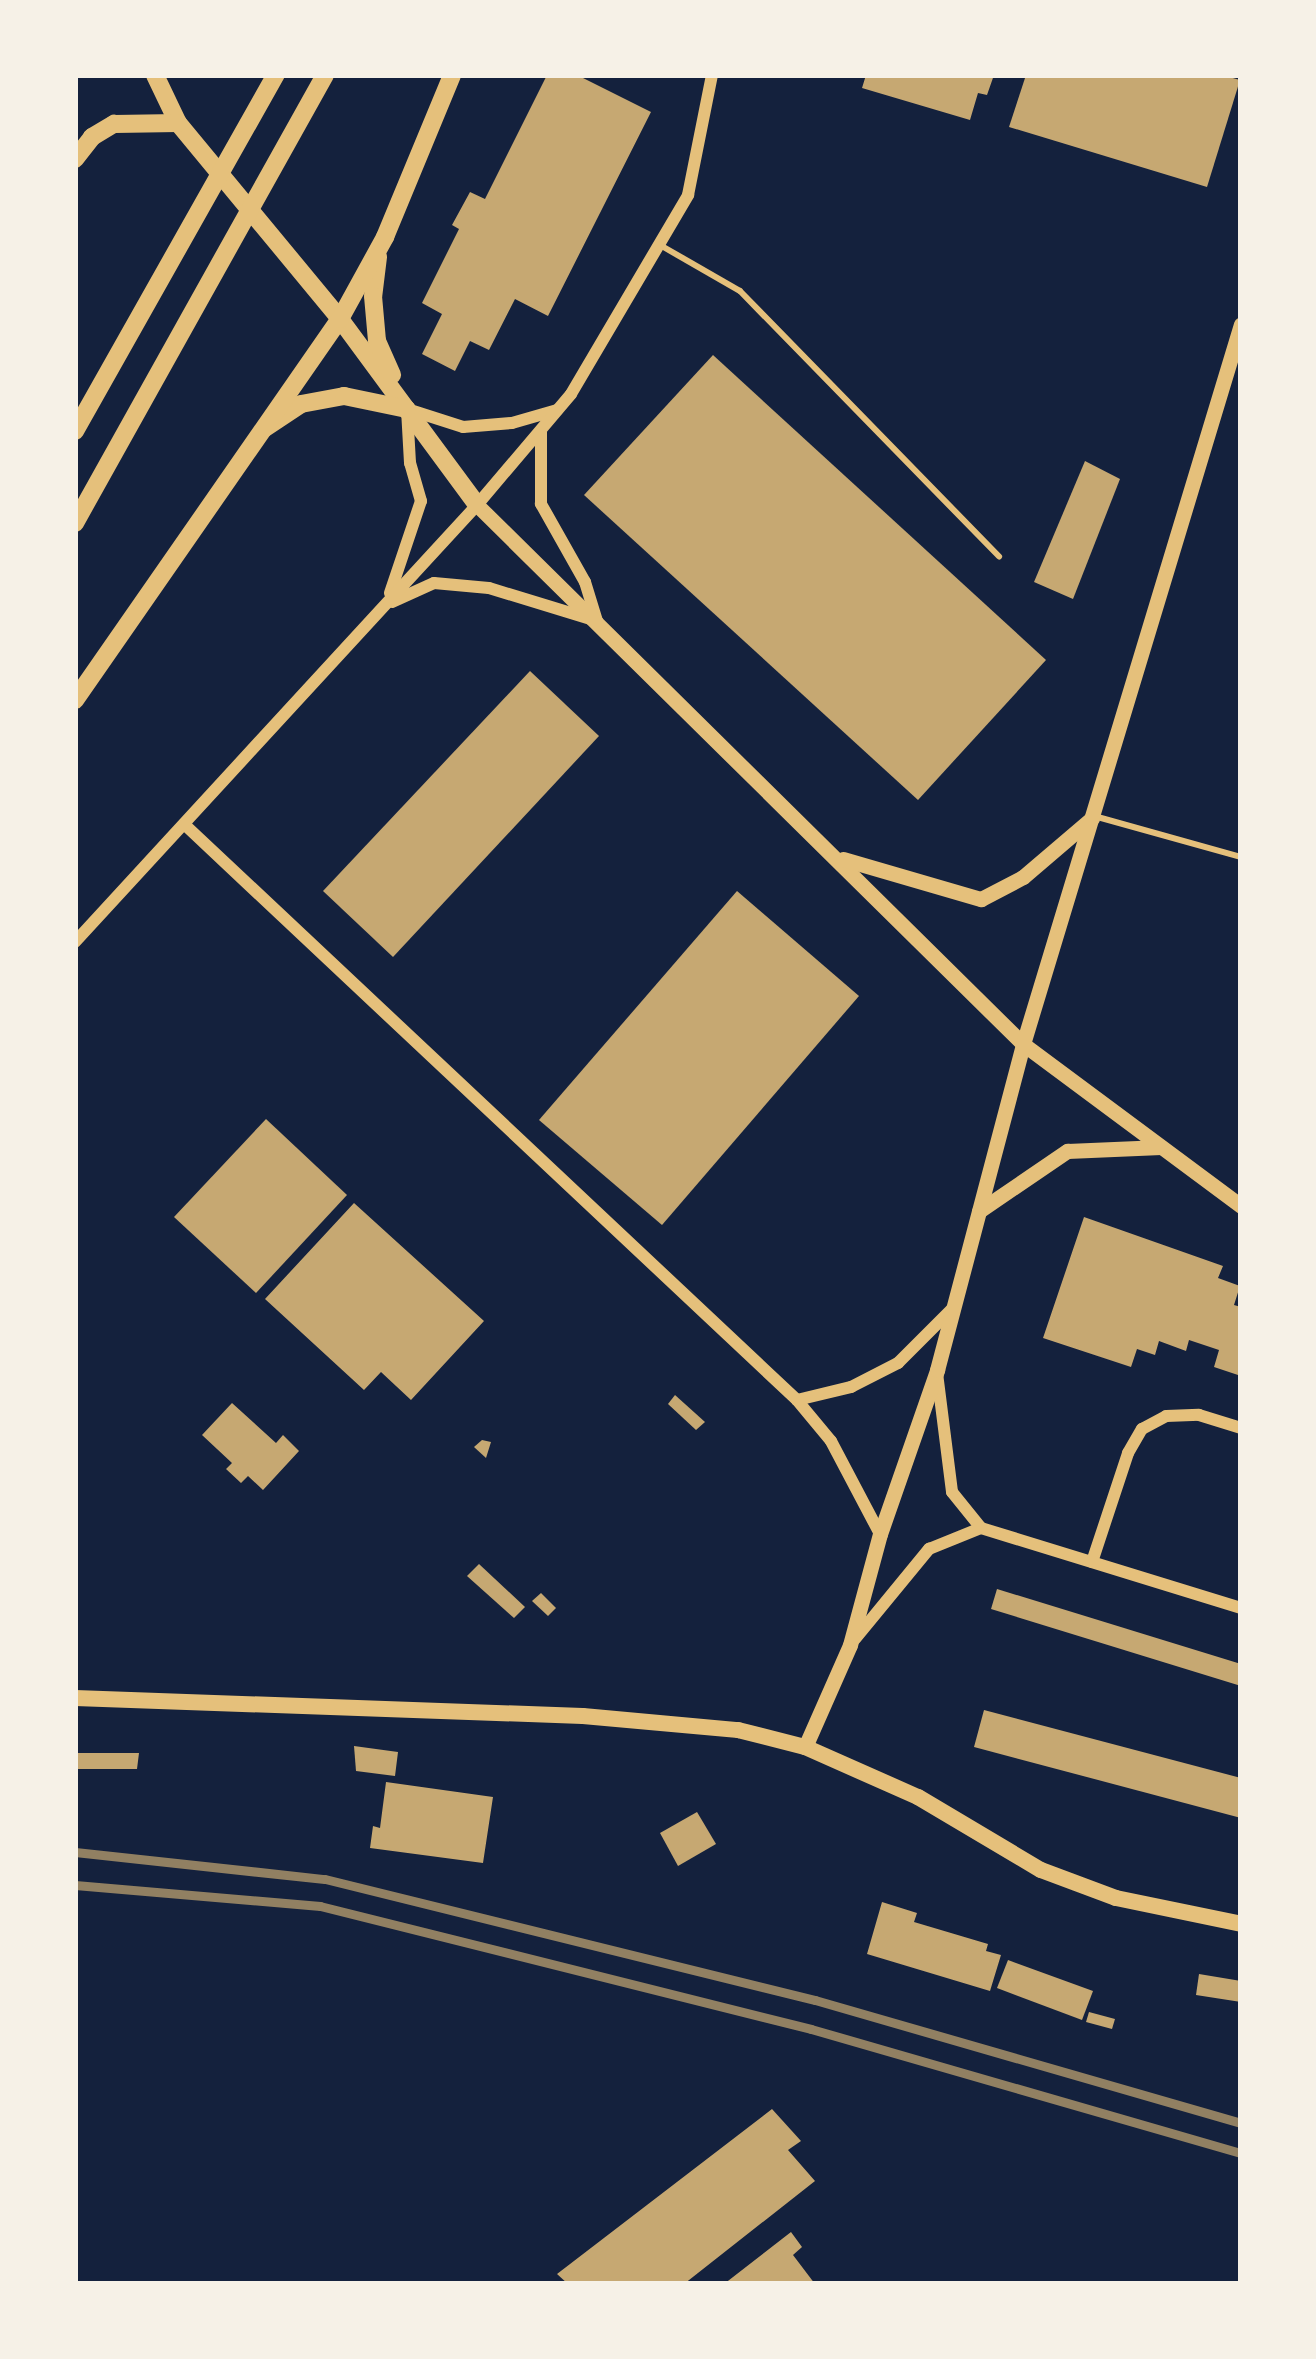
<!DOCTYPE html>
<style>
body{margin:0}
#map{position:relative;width:1316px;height:2359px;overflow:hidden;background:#14213d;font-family:"Noto Sans",sans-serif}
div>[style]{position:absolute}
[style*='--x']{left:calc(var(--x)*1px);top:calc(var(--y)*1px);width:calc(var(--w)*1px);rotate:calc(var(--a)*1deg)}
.building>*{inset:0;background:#c6a872}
.service>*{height:6px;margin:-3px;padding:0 3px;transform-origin:3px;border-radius:3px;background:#e5c07b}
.minor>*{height:12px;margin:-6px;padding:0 6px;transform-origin:6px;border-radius:6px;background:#e5c07b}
.tertiary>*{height:15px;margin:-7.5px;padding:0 7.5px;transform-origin:7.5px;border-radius:7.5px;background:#e5c07b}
.secondary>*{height:16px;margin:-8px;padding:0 8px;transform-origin:8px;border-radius:8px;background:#e5c07b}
.trunk>*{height:18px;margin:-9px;padding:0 9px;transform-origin:9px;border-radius:9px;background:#e5c07b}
.rail>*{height:9px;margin:-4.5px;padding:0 4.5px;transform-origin:4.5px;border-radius:4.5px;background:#918062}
span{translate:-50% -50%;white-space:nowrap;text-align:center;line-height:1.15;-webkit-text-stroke:12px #f6f1e7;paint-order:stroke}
.frame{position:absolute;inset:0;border:78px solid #f6f1e7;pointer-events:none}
</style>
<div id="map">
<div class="building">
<i style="clip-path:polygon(547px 75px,577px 75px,651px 112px,548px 316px,515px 299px,489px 350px,470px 341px,455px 371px,422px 354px,442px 314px,422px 303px,459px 229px,452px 225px,470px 192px,485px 199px)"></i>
<i style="clip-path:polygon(866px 75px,994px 75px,987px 95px,978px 93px,970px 120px,862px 88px)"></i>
<i style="clip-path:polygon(1026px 75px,1222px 75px,1240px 80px,1207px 187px,1009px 127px)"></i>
<i style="clip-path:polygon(713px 355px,1046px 660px,918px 800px,584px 495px)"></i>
<i style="clip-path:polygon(1085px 461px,1120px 479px,1073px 599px,1034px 582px)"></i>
<i style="clip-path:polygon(530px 671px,599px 736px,393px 957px,323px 891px)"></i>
<i style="clip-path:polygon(737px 891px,859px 996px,662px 1225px,539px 1120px)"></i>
<i style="clip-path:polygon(266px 1119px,347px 1195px,256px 1293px,174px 1217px)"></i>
<i style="clip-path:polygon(354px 1203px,484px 1321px,411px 1400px,381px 1372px,364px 1390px,265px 1299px)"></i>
<i style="clip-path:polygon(1084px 1217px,1223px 1266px,1218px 1278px,1240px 1286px,1234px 1305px,1241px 1307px,1241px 1376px,1214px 1367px,1219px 1350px,1189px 1340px,1186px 1351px,1159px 1341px,1155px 1355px,1137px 1349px,1131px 1367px,1043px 1338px)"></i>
<i style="clip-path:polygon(675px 1395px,705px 1422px,696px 1430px,668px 1404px)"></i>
<i style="clip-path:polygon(232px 1403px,276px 1443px,283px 1435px,299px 1451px,263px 1490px,248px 1476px,241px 1483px,226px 1469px,232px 1463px,202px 1435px)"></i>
<i style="clip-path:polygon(482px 1440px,491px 1442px,486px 1458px,474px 1447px)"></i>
<i style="clip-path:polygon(479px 1564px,525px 1607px,514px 1618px,467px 1576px)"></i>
<i style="clip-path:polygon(997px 1589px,1241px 1664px,1241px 1686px,991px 1609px)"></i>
<i style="clip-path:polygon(541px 1593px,556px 1608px,548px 1616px,532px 1601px)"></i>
<i style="clip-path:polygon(984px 1710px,1241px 1778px,1241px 1818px,974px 1747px)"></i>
<i style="clip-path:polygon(354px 1746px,398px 1752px,395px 1776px,356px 1771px)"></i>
<i style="clip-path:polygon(75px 1753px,139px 1753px,137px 1769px,75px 1769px)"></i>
<i style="clip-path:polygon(386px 1782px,493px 1797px,483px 1863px,370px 1848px,373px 1826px,380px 1828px)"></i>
<i style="clip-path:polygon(697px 1812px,716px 1844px,678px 1866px,660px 1833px)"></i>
<i style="clip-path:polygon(882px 1902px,917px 1913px,914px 1922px,988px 1944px,986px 1951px,1001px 1955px,990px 1991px,867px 1954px)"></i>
<i style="clip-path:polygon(1008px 1960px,1093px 1991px,1082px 2020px,997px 1988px)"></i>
<i style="clip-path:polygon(1199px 1974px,1241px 1981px,1241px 2002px,1196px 1995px)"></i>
<i style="clip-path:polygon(1089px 2012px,1115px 2019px,1112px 2029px,1086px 2022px)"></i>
<i style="clip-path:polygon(772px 2109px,801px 2141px,788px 2150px,815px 2181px,684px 2284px,568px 2284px,557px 2274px)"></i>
<i style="clip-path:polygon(791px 2232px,802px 2247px,793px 2255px,815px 2284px,724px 2284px)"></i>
</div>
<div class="service">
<i style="--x:660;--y:245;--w:92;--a:29.9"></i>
<i style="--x:740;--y:291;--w:371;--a:45.7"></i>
<i style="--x:1094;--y:816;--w:153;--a:15.6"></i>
</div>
<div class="minor">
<i style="--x:390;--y:593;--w:97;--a:-71.4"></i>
<i style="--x:421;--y:501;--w:40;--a:-106"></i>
<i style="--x:410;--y:463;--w:54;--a:-93.2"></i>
<i style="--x:407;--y:409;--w:59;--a:17.8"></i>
<i style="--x:463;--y:427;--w:49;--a:-4.7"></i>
<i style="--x:512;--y:423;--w:47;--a:-16.1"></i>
<i style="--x:392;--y:602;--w:46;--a:-24.3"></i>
<i style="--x:434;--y:583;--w:55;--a:5.2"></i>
<i style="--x:489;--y:588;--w:113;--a:17"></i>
<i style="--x:597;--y:621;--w:41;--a:-107.1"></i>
<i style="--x:585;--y:582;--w:90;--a:-119.4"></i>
<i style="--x:541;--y:504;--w:72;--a:-90"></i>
<i style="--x:184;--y:824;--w:841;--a:43.22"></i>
<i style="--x:75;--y:942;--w:594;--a:-47.39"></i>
<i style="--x:477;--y:505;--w:145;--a:-49.7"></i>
<i style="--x:571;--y:394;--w:231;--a:-59.5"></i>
<i style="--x:688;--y:195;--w:122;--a:-78.7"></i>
<i style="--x:937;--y:1373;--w:120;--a:82.8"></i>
<i style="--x:952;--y:1492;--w:46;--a:51.1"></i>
<i style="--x:981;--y:1528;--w:272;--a:17.1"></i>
<i style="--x:880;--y:1534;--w:105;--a:-117.8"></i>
<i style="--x:831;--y:1441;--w:53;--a:-129.7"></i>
<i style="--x:797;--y:1400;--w:56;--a:-13.5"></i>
<i style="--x:851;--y:1387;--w:53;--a:-27.1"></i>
<i style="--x:898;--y:1363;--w:76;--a:-45"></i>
<i style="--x:1092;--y:1562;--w:115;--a:-71.7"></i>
<i style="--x:1128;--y:1453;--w:28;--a:-60"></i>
<i style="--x:1142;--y:1429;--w:27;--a:-28"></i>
<i style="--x:1166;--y:1416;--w:33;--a:-2"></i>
<i style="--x:1199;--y:1415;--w:44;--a:17.2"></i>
<i style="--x:855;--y:1639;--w:117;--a:-50.6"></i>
<i style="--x:929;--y:1549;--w:56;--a:-22"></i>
</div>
<div class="tertiary">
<i style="--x:477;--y:505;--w:767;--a:44.63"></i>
<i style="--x:1023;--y:1044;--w:272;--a:36.6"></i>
<i style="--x:843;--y:859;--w:144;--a:16.2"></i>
<i style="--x:981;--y:899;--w:47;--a:-27.6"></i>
<i style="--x:1023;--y:877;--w:91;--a:-40.5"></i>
<i style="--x:979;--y:1211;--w:107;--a:-34.3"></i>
<i style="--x:1067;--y:1151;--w:94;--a:-2.4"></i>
<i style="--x:805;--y:1747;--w:111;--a:-66.2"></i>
<i style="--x:850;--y:1645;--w:115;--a:-74.9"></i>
<i style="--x:880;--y:1534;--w:174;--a:-70.8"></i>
<i style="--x:937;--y:1370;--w:337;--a:-75.2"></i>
<i style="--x:1023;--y:1044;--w:752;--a:-73.15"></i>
</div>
<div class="secondary">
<i style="--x:75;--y:1698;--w:508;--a:2.03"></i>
<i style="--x:583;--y:1716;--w:156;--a:5.2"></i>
<i style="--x:738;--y:1730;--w:69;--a:14.2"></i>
<i style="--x:805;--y:1747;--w:124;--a:23.9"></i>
<i style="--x:918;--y:1797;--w:143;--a:30.7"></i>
<i style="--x:1041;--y:1870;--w:80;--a:20.5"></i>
<i style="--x:1116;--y:1898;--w:128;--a:11.7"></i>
</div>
<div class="trunk">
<i style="--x:155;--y:75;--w:53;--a:64.4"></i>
<i style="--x:178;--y:123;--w:254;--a:50.4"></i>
<i style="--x:340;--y:319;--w:231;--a:53.6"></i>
<i style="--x:75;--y:159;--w:28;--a:-52"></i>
<i style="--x:92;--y:137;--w:26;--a:-31"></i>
<i style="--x:114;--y:124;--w:64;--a:-0.9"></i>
<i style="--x:378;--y:257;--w:39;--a:97"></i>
<i style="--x:373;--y:296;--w:45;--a:84.9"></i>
<i style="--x:377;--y:341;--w:37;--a:66"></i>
<i style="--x:265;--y:428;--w:43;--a:-33.7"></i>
<i style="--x:301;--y:404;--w:44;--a:-10.5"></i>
<i style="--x:344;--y:396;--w:64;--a:11.7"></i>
<i style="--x:75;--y:431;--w:409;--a:-60.6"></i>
<i style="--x:75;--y:523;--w:513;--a:-60.84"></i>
<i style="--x:75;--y:700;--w:464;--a:-55.2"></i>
<i style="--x:340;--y:319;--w:94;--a:-61.2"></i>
<i style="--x:385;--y:237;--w:175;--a:-67.5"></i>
</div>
<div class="rail">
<i style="--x:75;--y:1852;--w:251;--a:6.2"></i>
<i style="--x:325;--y:1879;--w:505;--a:13.87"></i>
<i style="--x:815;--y:2000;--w:443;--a:16.1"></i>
<i style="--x:75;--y:1885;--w:246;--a:4.9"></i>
<i style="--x:320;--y:1906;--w:506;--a:14.06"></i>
<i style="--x:811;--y:2029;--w:448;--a:16.1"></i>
</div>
<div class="frame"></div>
</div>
